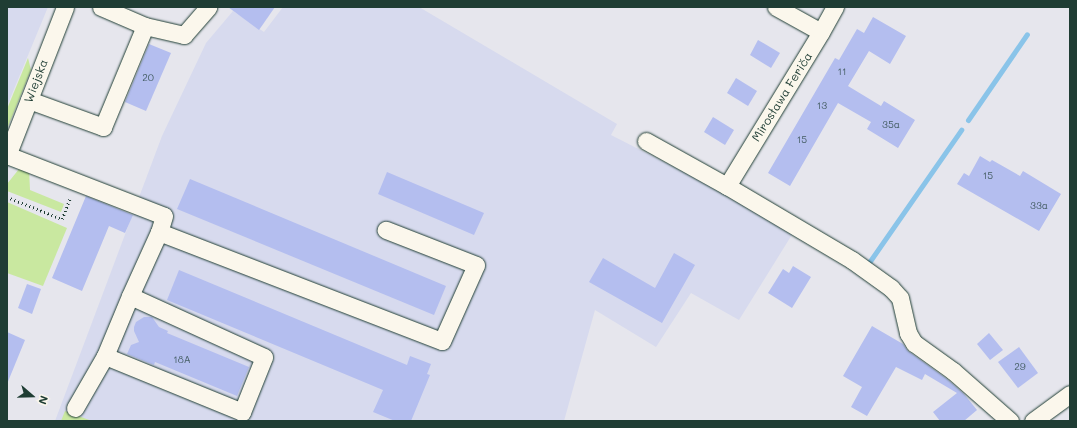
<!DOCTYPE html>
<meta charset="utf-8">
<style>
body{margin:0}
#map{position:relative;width:1077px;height:428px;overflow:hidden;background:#e6e6ed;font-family:Mali,sans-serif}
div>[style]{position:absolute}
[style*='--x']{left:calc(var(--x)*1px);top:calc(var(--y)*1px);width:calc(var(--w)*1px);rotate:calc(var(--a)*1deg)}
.built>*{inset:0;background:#d7daee}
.green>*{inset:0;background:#c9e8a0}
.stream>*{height:5px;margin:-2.5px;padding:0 2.5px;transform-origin:2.5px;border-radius:2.5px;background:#8ac4e9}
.building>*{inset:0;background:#b4beef}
.path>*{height:2.5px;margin-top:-1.25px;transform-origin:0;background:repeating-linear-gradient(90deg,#1f3d34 0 1px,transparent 0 4px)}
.roads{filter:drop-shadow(0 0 1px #1f3d34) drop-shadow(0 0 1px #1f3d34)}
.minor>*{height:17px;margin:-8.5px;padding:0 8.5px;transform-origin:8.5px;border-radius:8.5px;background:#fbf7ec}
span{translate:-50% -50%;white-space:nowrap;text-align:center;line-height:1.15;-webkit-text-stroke:3px #fbf7ec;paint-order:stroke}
.number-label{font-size:10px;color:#445d63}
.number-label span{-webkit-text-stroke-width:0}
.street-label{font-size:12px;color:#1f3d34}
.frame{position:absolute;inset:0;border:8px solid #1f3d34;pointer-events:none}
.north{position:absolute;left:12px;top:376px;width:40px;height:40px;-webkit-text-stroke:3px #fbf7ec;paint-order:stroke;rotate:110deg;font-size:11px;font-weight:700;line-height:16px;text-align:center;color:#1f3d34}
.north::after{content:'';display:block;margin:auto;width:14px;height:18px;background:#1f3d34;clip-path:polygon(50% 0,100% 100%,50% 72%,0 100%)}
</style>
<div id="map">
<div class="built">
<i style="clip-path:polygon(7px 7px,48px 7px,7px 106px)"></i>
<i style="clip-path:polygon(283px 7px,419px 7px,617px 124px,611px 135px,703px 182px,793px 233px,739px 320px,691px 293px,656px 347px,595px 310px,564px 421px,55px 421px,162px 136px,206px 43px,233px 11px,264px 32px)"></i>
</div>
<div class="green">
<i style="clip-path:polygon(28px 58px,31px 70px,7px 129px,7px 109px)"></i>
<i style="clip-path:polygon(19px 169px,29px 169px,30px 190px,64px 204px,61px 212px,7px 191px,7px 184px)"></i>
<i style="clip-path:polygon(7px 202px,67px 228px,43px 286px,7px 273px)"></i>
<i style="clip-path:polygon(65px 411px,92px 421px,61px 421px)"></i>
</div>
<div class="stream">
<i style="--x:968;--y:120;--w:104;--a:-55.5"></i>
<i style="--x:870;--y:261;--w:160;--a:-55.2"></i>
</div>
<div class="building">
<i style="clip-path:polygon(228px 7px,275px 7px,259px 30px)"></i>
<i style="clip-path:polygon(873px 17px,906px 36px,890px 64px,869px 51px,848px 86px,881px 106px,884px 101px,915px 120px,898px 148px,867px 129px,871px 122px,838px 103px,790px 186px,768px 173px,835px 58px,839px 60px,857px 29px,864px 33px)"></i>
<i style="clip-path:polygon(758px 40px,780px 53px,771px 68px,750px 55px)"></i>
<i style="clip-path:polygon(149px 44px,171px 53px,146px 111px,125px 102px)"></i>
<i style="clip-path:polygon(736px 78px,757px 91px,748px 106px,727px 93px)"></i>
<i style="clip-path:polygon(713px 117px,734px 130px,725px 145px,704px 132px)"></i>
<i style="clip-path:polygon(980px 156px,990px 162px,992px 160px,1020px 176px,1023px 171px,1061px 194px,1039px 231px,957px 184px,964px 173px,969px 176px)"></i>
<i style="clip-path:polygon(387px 172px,484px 213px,474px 235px,378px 194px)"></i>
<i style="clip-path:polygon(190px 179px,446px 286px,434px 315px,177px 209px)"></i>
<i style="clip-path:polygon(86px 196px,133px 215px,125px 233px,109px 226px,82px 291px,52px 278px)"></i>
<i style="clip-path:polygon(674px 253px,695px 265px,662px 323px,589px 282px,603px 258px,655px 288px)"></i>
<i style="clip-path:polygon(793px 266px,811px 277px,792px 308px,768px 293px,783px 269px,789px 273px)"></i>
<i style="clip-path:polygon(179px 270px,407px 365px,410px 356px,431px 364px,427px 374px,430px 375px,411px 421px,395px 421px,373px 412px,383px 390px,167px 300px)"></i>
<i style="clip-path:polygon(27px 284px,41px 289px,32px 314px,18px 308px)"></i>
<i style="clip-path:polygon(144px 317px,152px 317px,159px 327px,168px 331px,167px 333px,249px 367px,237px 396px,155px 362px,154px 365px,127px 354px,131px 345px,139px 342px,134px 331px,134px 327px,136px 322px)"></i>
<i style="clip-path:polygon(872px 326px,903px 344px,908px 351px,947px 379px,964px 394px,977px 410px,964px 421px,940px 421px,933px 412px,957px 393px,925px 374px,922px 380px,896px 367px,867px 416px,851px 407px,862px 387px,843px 376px)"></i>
<i style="clip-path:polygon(7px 332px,25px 340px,7px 384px)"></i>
<i style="clip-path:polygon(989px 333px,1003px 350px,990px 360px,977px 344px)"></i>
<i style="clip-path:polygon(1019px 347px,1038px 373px,1018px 388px,998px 362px)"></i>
</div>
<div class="path">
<i style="--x:7;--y:197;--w:59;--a:21.8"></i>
<i style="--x:62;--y:219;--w:22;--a:-69"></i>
</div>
<div class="roads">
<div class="minor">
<i style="--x:101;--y:7;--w:48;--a:23.4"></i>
<i style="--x:145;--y:26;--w:40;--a:13"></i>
<i style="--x:184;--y:35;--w:37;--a:-49"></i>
<i style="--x:776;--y:7;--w:51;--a:29.1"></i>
<i style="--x:29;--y:100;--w:79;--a:20"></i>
<i style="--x:103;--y:127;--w:109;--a:-67.4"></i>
<i style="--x:646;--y:141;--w:93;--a:29.1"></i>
<i style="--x:727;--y:186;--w:145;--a:30.6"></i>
<i style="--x:852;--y:260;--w:48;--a:35.7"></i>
<i style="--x:891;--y:288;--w:13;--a:48"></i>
<i style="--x:900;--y:298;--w:36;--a:77"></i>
<i style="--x:908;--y:333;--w:12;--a:59"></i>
<i style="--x:914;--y:343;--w:48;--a:35.7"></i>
<i style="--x:953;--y:371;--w:76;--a:41.3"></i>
<i style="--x:7;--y:155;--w:168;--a:21.2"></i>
<i style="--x:164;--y:216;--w:17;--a:107"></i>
<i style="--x:159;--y:232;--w:70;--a:114.4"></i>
<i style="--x:130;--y:296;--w:65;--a:112.6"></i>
<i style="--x:105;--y:356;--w:148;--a:22.2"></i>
<i style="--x:242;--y:412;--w:59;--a:-68.2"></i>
<i style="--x:264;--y:357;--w:147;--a:-155.5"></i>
<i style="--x:7;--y:156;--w:160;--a:-68.7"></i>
<i style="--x:727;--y:186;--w:180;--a:-58.6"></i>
<i style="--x:821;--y:32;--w:29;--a:-61"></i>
<i style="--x:159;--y:232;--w:303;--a:21.1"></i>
<i style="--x:442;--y:341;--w:83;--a:-65.9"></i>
<i style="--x:476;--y:265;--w:97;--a:-158.7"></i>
<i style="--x:75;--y:408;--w:60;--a:-60"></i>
<i style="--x:1033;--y:421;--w:46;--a:-36.1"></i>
</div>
</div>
<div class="number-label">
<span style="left:842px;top:72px">11</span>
<span style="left:148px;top:78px">20</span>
<span style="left:822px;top:106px">13</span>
<span style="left:891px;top:125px">35a</span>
<span style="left:802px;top:140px">15</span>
<span style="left:988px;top:176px">15</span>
<span style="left:1039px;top:206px">33a</span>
<span style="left:182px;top:360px">18A</span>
<span style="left:1020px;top:367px">29</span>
</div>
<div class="street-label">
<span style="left:36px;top:81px;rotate:-69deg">Wiejska</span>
<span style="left:782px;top:97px;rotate:-58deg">Mirosława Feriča</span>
</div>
<div class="frame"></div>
<div class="north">N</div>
</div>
